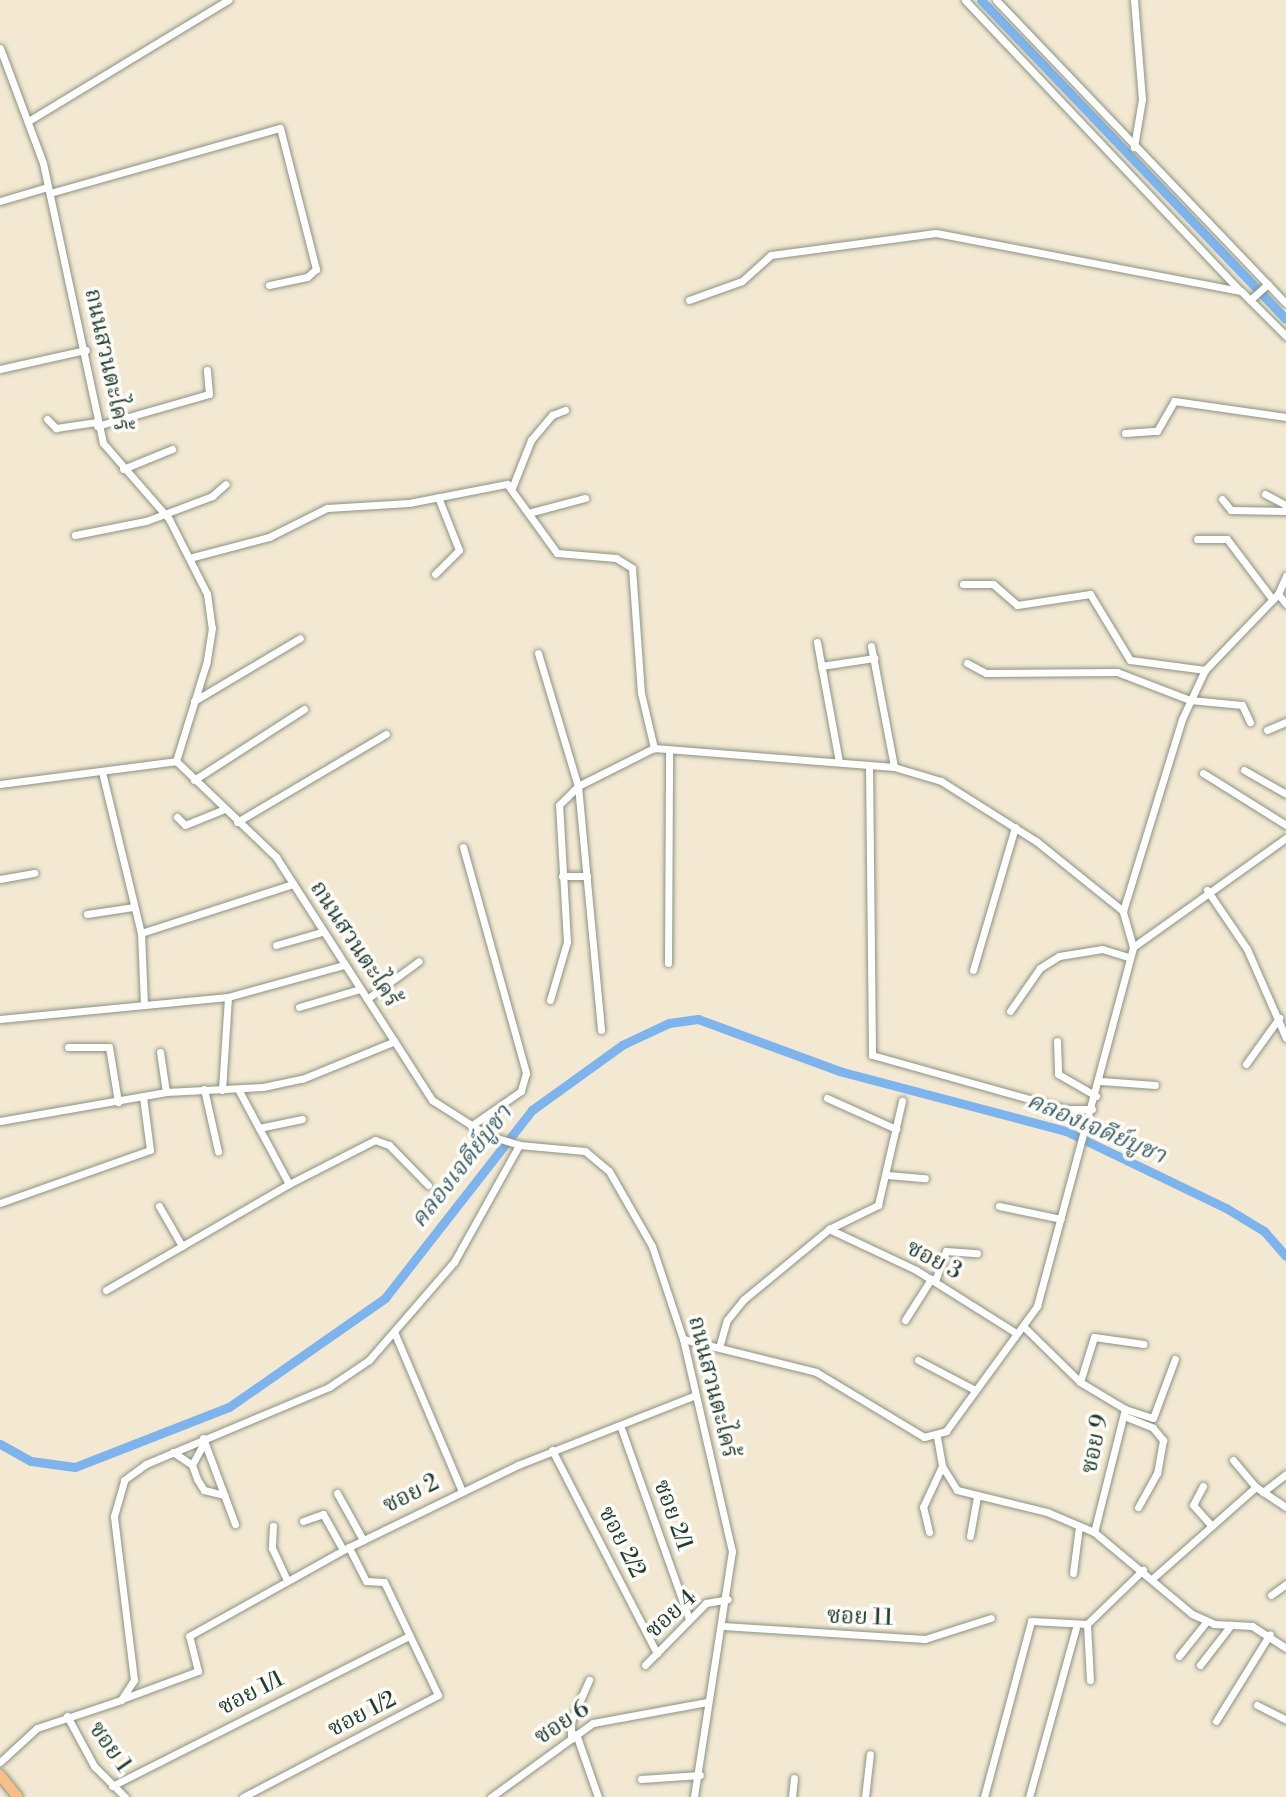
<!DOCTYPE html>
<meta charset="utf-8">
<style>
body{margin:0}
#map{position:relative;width:1286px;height:1797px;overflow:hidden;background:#f3e9d2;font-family:"Libre Bodoni","Noto Serif Thai",serif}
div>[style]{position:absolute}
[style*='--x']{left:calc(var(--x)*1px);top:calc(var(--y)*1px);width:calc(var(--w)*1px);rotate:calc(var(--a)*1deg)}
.canal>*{height:9px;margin:-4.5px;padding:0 4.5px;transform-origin:4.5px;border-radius:4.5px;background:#7eb4ed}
.roads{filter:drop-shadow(0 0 2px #899383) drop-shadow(0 0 2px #899383)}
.minor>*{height:7px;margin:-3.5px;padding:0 3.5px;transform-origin:3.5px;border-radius:3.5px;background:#fff}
.trunk>*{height:10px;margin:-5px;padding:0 5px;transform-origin:5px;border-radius:5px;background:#f7be87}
span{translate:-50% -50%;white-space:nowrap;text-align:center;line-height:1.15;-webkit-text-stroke:7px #fdfcf7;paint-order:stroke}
.street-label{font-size:23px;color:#1f3d34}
.water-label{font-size:24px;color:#3c616c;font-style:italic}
</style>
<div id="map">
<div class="canal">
<i style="--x:981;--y:0;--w:441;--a:46.3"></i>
<i style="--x:0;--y:1444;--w:35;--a:29"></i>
<i style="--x:31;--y:1461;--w:44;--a:7.8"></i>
<i style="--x:75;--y:1467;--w:165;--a:-21.3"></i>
<i style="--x:229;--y:1407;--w:190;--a:-34.9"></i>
<i style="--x:385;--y:1298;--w:239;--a:-52"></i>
<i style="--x:532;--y:1110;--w:111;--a:-35.8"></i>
<i style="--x:622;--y:1045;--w:52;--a:-25.1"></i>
<i style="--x:669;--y:1023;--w:29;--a:-8"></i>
<i style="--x:698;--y:1019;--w:150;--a:20.2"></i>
<i style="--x:839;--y:1071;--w:235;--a:14.8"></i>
<i style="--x:1066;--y:1131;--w:178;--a:25.7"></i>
<i style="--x:1226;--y:1208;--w:44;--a:31.2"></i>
<i style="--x:1264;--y:1231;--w:33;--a:49"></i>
</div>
<div class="roads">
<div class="minor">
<i style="--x:965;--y:0;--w:400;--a:46.6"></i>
<i style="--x:996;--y:0;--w:419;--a:46.3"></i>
<i style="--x:1134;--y:0;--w:99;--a:85.4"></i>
<i style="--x:1142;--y:99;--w:49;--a:99.5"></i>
<i style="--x:0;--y:48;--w:123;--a:69.5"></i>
<i style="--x:43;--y:163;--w:286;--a:77.9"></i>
<i style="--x:103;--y:443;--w:101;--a:49"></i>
<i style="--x:169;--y:519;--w:84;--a:63.1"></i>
<i style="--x:207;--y:594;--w:34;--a:82"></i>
<i style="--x:212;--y:628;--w:36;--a:99"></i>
<i style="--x:206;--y:664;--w:102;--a:107.2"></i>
<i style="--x:176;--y:761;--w:139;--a:43.8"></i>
<i style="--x:276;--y:857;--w:289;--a:57.3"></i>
<i style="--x:432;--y:1100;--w:65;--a:32.5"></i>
<i style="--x:487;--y:1135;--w:34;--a:17"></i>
<i style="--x:519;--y:1145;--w:66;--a:5.2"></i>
<i style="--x:585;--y:1151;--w:31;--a:40"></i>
<i style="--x:609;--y:1171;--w:86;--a:60.2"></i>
<i style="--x:652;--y:1246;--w:98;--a:71.6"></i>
<i style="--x:683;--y:1339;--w:218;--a:77"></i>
<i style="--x:732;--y:1551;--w:249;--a:98.8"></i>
<i style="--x:30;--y:120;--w:232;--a:-31.2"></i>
<i style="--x:50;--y:193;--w:239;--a:-15.8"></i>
<i style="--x:280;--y:128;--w:146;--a:75.7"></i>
<i style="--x:316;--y:269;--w:12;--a:138"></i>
<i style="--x:307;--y:277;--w:39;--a:168"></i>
<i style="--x:0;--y:201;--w:50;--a:-16.3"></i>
<i style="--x:689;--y:300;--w:56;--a:-19.7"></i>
<i style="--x:742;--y:281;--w:39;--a:-42"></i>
<i style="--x:771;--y:255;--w:166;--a:-7.6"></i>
<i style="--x:936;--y:233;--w:310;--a:10.8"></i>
<i style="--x:1241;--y:291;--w:64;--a:45"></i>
<i style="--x:1250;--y:300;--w:24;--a:-42"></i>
<i style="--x:0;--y:369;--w:88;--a:-12.5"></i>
<i style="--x:47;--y:419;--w:13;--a:45"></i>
<i style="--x:56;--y:428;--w:40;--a:-8.5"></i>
<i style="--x:97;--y:426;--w:116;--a:-15.9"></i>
<i style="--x:209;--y:394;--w:24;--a:-95"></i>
<i style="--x:1125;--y:433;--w:32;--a:-4"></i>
<i style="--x:1157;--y:431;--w:34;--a:-60"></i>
<i style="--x:1174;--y:401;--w:113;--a:8.1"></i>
<i style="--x:123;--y:469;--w:53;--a:-22.2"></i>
<i style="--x:512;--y:488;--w:52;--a:-68.4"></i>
<i style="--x:531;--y:440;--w:33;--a:-50"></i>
<i style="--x:552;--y:415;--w:14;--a:-21"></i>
<i style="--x:1265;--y:494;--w:24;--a:28"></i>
<i style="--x:1222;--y:499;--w:14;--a:51"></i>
<i style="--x:1231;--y:510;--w:55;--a:1"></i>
<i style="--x:532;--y:512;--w:55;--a:-14.8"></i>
<i style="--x:75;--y:535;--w:72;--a:-11.2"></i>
<i style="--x:146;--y:521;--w:71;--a:-20.7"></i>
<i style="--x:212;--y:496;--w:18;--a:-41"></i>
<i style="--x:1197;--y:539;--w:30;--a:0"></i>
<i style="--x:1227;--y:539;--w:76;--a:53"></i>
<i style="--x:193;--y:557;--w:79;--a:-14.7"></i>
<i style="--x:269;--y:537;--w:65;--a:-26.6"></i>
<i style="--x:327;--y:508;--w:82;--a:-3.5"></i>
<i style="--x:409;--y:503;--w:100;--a:-11"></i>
<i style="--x:507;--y:484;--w:85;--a:54.1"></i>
<i style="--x:557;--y:553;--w:59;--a:4.8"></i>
<i style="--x:616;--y:558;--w:19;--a:32"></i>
<i style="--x:632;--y:568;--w:125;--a:85.9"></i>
<i style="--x:641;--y:693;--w:57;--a:76.7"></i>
<i style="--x:435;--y:574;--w:34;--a:-45"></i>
<i style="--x:459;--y:550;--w:57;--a:-111.6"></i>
<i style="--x:963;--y:584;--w:30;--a:0"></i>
<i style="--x:993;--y:584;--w:32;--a:41"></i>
<i style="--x:1017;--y:605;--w:74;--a:-8.6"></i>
<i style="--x:1090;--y:594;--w:77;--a:58.8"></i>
<i style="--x:1130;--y:660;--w:76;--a:7.6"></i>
<i style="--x:1278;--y:594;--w:13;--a:51"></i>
<i style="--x:817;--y:642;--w:122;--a:79.6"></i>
<i style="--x:871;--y:646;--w:123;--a:79.2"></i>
<i style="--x:538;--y:653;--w:139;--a:73.3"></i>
<i style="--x:578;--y:786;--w:245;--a:84.6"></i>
<i style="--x:967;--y:663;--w:21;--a:28"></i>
<i style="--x:986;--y:673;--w:131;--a:-0.4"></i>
<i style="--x:1117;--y:672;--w:78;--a:21"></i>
<i style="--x:1190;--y:700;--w:52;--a:5.5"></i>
<i style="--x:1242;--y:705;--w:19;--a:65"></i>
<i style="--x:821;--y:666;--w:54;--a:-8.6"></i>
<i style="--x:194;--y:701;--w:123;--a:-30.7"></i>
<i style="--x:1267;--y:730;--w:21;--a:-23"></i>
<i style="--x:869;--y:765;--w:290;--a:89.4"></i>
<i style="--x:872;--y:1055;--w:201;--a:15.6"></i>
<i style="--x:1066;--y:1109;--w:26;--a:0"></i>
<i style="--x:1244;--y:770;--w:48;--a:29.7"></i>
<i style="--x:102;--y:772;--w:166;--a:76.4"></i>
<i style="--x:141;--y:933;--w:72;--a:87.6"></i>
<i style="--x:1203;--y:773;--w:98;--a:32.1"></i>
<i style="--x:194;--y:780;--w:131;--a:-32.8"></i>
<i style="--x:0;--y:784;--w:177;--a:-7.4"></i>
<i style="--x:177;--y:817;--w:11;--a:45"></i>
<i style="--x:185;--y:825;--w:40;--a:-22"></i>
<i style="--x:237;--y:822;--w:173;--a:-30.6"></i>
<i style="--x:463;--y:847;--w:235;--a:74.4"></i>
<i style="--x:526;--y:1073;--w:19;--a:106"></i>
<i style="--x:521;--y:1091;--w:61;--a:145"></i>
<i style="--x:562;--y:876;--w:25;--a:0"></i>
<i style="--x:0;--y:879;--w:35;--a:-10"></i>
<i style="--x:1207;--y:890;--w:71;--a:55.9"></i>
<i style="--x:1247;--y:949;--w:97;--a:66.3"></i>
<i style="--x:87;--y:914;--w:48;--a:-8.5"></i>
<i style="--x:141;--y:933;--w:160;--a:-17.9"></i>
<i style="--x:276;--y:945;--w:48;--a:-15.8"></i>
<i style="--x:1133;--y:947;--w:37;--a:-106"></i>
<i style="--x:1123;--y:911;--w:201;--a:-72.9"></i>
<i style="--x:1182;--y:719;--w:54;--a:-64.9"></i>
<i style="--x:1205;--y:670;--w:105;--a:-46.2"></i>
<i style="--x:1278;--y:594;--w:20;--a:-66"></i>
<i style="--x:668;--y:963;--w:211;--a:-89.7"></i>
<i style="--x:973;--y:970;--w:149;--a:-73.6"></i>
<i style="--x:367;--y:999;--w:64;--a:-36.2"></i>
<i style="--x:550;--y:1000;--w:60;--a:-73.7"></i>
<i style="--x:567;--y:942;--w:137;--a:-93.3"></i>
<i style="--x:559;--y:805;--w:27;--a:-45"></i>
<i style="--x:578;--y:786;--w:85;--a:-26.6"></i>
<i style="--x:654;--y:748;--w:241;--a:4.5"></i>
<i style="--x:894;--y:767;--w:49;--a:16.6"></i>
<i style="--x:941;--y:781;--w:112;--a:32.3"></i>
<i style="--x:1036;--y:841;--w:112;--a:38.8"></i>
<i style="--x:299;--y:1007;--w:64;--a:-16.4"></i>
<i style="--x:1010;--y:1011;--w:52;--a:-55.1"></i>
<i style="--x:1040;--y:968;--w:22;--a:-32"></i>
<i style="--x:1059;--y:956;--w:44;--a:-9.2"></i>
<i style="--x:1102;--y:949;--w:28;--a:17"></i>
<i style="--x:0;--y:1019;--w:229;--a:-5.5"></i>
<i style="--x:1057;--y:1041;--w:33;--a:88"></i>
<i style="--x:1058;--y:1074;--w:44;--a:30.1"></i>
<i style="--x:68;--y:1047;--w:41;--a:0"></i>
<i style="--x:109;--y:1047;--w:56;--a:80.7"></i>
<i style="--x:160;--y:1052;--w:40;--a:81.5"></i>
<i style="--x:1246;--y:1064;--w:57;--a:-54.3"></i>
<i style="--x:1101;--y:1081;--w:54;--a:4.2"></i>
<i style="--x:204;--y:1089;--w:64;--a:77.3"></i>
<i style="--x:222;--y:1090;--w:93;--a:-86.3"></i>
<i style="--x:228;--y:997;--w:119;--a:-15.5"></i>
<i style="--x:827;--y:1098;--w:76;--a:24.2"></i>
<i style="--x:0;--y:1121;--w:169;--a:-9.9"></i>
<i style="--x:166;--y:1092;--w:97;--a:-3"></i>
<i style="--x:263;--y:1087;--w:40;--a:-12"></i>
<i style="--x:302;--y:1079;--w:100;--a:-22.2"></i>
<i style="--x:259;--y:1128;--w:44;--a:-11.8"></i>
<i style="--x:887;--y:1175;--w:38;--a:5"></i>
<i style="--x:289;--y:1184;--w:97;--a:-27.1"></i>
<i style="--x:375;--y:1140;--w:15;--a:20"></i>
<i style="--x:389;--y:1145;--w:56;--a:45.7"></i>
<i style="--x:0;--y:1203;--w:159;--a:-19.5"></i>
<i style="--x:150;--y:1150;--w:53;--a:-97.5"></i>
<i style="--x:159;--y:1206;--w:46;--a:60.1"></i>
<i style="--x:999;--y:1206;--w:63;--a:11.8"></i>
<i style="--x:829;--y:1229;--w:96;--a:25.2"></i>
<i style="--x:916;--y:1270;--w:118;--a:32.2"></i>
<i style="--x:935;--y:1281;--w:32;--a:-70"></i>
<i style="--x:946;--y:1251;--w:31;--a:4"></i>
<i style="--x:106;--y:1290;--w:211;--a:-30.1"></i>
<i style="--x:289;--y:1184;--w:108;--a:-118.2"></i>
<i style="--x:905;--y:1320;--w:49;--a:-57.6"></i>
<i style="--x:1023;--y:1326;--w:80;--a:44.5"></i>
<i style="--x:1080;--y:1382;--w:52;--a:31"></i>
<i style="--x:1125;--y:1409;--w:127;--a:104.1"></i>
<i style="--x:395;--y:1334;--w:171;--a:66.9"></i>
<i style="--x:683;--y:1339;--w:137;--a:13.9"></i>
<i style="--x:816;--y:1372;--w:126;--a:31"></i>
<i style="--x:924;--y:1437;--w:23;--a:-15"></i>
<i style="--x:946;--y:1431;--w:155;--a:-53.9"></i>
<i style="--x:1037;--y:1306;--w:372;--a:-75"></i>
<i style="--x:1133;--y:947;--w:188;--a:-35.5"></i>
<i style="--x:720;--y:1344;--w:25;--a:-74"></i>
<i style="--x:727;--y:1320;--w:26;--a:-51"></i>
<i style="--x:743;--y:1300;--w:112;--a:-39.5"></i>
<i style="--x:829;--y:1229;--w:55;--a:-26.1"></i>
<i style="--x:878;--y:1205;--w:107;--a:-77"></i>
<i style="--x:918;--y:1360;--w:62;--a:27.8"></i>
<i style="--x:1080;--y:1382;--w:47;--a:-72.7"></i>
<i style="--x:1094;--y:1337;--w:50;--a:8"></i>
<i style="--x:1125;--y:1409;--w:29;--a:18"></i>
<i style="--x:1153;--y:1418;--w:63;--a:-69.6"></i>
<i style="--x:1124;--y:1416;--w:31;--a:22"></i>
<i style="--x:1153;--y:1428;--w:16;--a:50"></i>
<i style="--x:1163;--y:1440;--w:34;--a:100"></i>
<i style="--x:1157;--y:1473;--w:39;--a:119"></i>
<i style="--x:620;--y:1425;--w:206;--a:70.4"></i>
<i style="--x:937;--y:1437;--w:29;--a:80"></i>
<i style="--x:942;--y:1466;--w:28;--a:58"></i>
<i style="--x:957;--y:1490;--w:93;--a:13.7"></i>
<i style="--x:1047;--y:1512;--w:51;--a:23.1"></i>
<i style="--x:1094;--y:1532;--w:128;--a:39.9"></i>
<i style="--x:1192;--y:1614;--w:24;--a:24"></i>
<i style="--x:1214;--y:1624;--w:38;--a:3"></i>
<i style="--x:1252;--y:1626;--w:40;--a:32.9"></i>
<i style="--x:203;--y:1438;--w:92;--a:69.6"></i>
<i style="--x:204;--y:1443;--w:25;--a:119"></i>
<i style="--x:192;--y:1465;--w:15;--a:70"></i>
<i style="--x:197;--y:1479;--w:13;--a:58"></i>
<i style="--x:204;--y:1490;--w:21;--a:14"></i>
<i style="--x:552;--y:1450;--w:229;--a:62.7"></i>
<i style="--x:173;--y:1452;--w:23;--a:34"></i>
<i style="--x:1233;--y:1460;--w:35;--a:50"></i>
<i style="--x:1256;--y:1487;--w:36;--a:34"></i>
<i style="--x:1203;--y:1486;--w:21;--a:118"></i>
<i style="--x:1193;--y:1505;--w:28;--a:48"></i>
<i style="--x:1263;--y:1492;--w:29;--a:-38"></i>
<i style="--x:337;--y:1493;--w:54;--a:61"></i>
<i style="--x:303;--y:1521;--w:21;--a:-19"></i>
<i style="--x:323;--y:1514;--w:41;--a:60.9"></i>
<i style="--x:273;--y:1526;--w:22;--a:93"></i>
<i style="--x:272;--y:1548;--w:35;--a:65"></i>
<i style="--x:929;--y:1532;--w:26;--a:-103"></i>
<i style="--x:923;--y:1507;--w:45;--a:-65.1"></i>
<i style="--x:970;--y:1536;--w:40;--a:-80"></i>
<i style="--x:1073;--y:1573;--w:47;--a:-82.7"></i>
<i style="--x:1153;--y:1578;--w:137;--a:-41.5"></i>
<i style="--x:1271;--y:1595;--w:19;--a:-36"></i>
<i style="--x:723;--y:1626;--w:202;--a:3.7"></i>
<i style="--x:925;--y:1639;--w:69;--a:-17.7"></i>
<i style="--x:1179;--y:1656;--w:43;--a:-51.5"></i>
<i style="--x:645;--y:1665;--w:87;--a:-45.5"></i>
<i style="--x:706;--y:1603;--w:22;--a:-10"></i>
<i style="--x:1200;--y:1665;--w:51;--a:-52.2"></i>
<i style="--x:1090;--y:1680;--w:56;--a:-93.1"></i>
<i style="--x:1087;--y:1624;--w:78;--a:-44"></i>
<i style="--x:122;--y:1699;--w:81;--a:-20.2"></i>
<i style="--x:198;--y:1671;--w:36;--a:-104"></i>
<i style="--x:189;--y:1636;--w:183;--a:-29.1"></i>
<i style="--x:349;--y:1547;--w:188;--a:-25.9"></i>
<i style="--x:518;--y:1465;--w:191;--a:-21.5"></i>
<i style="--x:1257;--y:1705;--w:33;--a:27"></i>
<i style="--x:67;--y:1716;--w:57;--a:61.6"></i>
<i style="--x:94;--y:1766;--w:44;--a:45"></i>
<i style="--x:1216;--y:1721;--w:102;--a:-58.2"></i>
<i style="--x:576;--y:1734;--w:67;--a:70.8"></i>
<i style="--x:571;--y:1739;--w:18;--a:-90"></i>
<i style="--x:571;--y:1721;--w:45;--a:-66.3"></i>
<i style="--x:0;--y:1762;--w:50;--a:-42.6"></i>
<i style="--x:37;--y:1728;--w:89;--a:-18.4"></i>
<i style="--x:121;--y:1700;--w:24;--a:-57"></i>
<i style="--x:134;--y:1680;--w:165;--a:-97"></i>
<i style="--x:114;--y:1516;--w:37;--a:-74"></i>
<i style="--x:124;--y:1480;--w:27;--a:-36"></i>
<i style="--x:146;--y:1464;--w:199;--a:-22.8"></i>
<i style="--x:329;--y:1387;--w:48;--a:-34"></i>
<i style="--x:369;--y:1360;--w:130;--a:-49.1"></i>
<i style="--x:454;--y:1262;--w:134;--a:-60.9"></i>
<i style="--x:641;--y:1779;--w:59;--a:-3.9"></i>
<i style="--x:112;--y:1786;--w:333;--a:-26.8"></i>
<i style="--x:243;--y:1797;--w:220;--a:-27.6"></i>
<i style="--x:438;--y:1695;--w:125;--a:-115.5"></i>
<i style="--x:384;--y:1582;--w:18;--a:-177"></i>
<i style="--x:366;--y:1581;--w:38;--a:-117"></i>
<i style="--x:491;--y:1797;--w:126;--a:-36"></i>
<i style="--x:593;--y:1723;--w:116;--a:-10.4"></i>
<i style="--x:792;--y:1797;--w:19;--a:-84"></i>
<i style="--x:865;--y:1797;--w:43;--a:-83.4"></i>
<i style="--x:984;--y:1797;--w:182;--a:-75"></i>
<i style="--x:1031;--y:1621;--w:56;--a:3.1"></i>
<i style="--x:1029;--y:1797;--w:175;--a:-74.5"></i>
</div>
<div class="trunk">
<i style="--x:0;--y:1775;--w:28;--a:51"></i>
</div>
</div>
<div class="street-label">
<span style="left:107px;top:360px;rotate:78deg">ถนนสวนตะไคร้</span>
<span style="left:355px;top:944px;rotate:57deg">ถนนสวนตะไคร้</span>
<span style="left:934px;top:1260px;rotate:28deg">ซอย 3</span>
<span style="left:713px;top:1387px;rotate:76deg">ถนนสวนตะไคร้</span>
<span style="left:1095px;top:1444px;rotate:-78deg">ซอย 9</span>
<span style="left:411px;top:1494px;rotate:-26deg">ซอย 2</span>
<span style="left:673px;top:1515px;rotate:70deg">ซอย 2/1</span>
<span style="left:622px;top:1542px;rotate:63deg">ซอย 2/2</span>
<span style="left:671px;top:1614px;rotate:-42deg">ซอย 4</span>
<span style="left:860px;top:1617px;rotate:2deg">ซอย 11</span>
<span style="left:251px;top:1693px;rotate:-27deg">ซอย 1/1</span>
<span style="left:362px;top:1714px;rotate:-27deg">ซอย 1/2</span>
<span style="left:562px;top:1723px;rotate:-33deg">ซอย 6</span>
<span style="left:110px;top:1747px;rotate:55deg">ซอย 1</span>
</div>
<div class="water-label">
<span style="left:1096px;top:1129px;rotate:23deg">คลองเจดีย์บูชา</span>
<span style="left:462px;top:1167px;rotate:-52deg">คลองเจดีย์บูชา</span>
</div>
</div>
